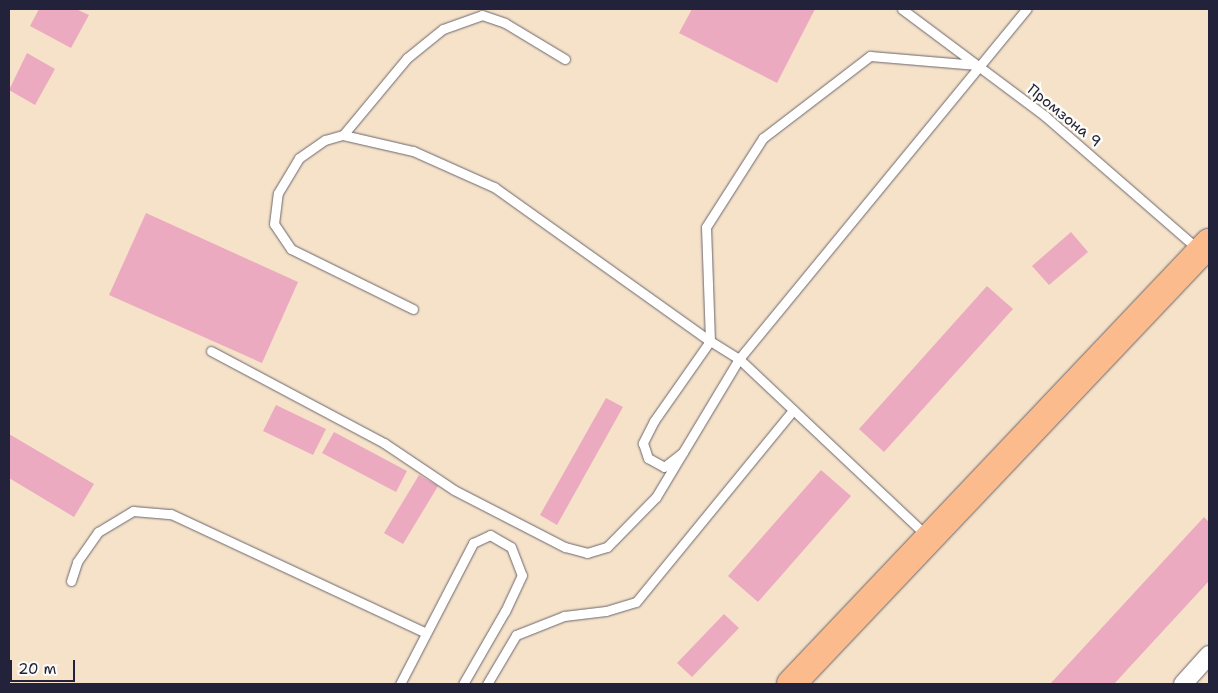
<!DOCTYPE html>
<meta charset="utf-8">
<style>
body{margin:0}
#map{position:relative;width:1218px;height:693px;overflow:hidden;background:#f5e2c9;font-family:"Shantell Sans",sans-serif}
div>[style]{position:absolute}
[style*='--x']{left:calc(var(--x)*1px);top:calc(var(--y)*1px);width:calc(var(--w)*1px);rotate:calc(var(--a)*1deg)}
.building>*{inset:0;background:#ecaac0}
.roads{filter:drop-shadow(0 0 1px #6c656d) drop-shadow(0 0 1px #6c656d)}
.lane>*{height:9px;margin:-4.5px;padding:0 4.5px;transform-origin:4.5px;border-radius:4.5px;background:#fff}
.street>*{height:18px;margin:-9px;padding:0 9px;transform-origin:9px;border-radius:9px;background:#fff}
.primary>*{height:28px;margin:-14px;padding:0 14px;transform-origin:14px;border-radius:14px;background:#fbbb8d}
span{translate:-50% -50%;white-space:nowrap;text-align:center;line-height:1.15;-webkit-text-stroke:5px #fdfcf7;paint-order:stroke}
.street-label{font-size:15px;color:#22223b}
.frame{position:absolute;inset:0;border:10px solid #22223b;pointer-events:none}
.scale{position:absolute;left:10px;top:660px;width:65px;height:22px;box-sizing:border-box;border:2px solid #22223b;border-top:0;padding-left:6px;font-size:15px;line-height:18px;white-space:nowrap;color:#22223b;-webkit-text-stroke:4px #fdfcf7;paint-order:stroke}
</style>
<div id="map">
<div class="building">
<i style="clip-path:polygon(39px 9px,76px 9px,89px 15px,71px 48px,30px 26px)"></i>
<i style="clip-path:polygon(692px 9px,815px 9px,777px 83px,679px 33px)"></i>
<i style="clip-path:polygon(27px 53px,55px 69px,35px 105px,9px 90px)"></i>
<i style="clip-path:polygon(146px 213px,298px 282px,262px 363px,109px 295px)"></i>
<i style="clip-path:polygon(1071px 232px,1088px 252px,1049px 285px,1032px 266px)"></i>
<i style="clip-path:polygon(987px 286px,1013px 309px,884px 452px,859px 429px)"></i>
<i style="clip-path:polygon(606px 398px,623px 407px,557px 525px,540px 515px)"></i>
<i style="clip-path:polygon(276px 405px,326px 429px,313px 455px,263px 431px)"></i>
<i style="clip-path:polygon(334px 432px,407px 471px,396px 492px,322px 453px)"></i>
<i style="clip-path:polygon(9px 434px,94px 484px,74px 517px,9px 478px)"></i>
<i style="clip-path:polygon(821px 470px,851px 496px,758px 602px,728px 576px)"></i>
<i style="clip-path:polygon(419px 475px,438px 486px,403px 544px,384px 533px)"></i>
<i style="clip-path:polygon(1204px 517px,1209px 522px,1209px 581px,1114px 684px,1050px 684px)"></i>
<i style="clip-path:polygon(724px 614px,739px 628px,692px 677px,677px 663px)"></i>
</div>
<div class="roads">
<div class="lane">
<i style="--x:902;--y:9;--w:179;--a:36.8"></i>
<i style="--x:1045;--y:116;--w:204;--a:41"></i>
<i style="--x:343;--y:135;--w:100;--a:-50.3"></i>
<i style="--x:407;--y:58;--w:46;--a:-38.9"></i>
<i style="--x:443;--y:29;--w:41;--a:-19.7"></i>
<i style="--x:482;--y:15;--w:24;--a:19"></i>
<i style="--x:505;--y:23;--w:70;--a:31"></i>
<i style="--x:413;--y:309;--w:136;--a:-153.8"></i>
<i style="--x:291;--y:249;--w:30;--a:-124"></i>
<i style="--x:274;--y:224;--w:31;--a:-83"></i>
<i style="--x:278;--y:193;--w:41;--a:-59"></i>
<i style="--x:299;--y:158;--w:32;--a:-35"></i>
<i style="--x:325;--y:140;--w:19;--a:-16"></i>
<i style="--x:343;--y:135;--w:72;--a:12.9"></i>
<i style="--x:413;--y:151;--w:89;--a:24"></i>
<i style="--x:494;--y:187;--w:265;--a:35.5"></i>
<i style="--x:710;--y:341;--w:98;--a:125"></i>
<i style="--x:654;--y:421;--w:25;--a:117"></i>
<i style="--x:643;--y:443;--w:16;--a:72"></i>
<i style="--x:648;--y:458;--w:18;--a:29"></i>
<i style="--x:664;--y:467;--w:24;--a:-38"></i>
<i style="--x:211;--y:351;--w:196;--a:28"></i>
<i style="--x:384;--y:443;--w:84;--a:33.9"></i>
<i style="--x:454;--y:490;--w:125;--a:27.2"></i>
<i style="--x:565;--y:547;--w:23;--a:15"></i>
<i style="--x:587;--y:553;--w:21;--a:-17"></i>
<i style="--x:607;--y:547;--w:70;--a:-45.6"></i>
<i style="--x:656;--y:497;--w:161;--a:-59"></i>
<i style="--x:739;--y:359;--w:453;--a:-50.6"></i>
<i style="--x:927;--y:536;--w:258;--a:-136.7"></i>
<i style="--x:739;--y:359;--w:34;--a:-148"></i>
<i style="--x:710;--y:341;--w:114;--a:-92"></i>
<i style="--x:706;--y:227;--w:106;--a:-57.4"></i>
<i style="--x:763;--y:138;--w:135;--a:-37.5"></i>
<i style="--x:870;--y:56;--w:107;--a:4.8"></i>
<i style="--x:71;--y:581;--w:20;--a:-72"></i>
<i style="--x:77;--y:562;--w:37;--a:-55"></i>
<i style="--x:98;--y:532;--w:41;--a:-31"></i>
<i style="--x:133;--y:511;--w:38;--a:5"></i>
<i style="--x:171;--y:514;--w:279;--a:25"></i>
<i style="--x:400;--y:684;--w:159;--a:-62.6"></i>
<i style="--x:473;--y:543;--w:19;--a:-25"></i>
<i style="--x:490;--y:535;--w:24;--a:30"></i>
<i style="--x:511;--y:547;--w:30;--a:69"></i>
<i style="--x:522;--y:575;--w:40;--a:115"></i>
<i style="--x:505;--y:611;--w:84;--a:119.9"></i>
<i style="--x:487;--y:684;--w:57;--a:-59.4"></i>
<i style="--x:516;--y:635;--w:52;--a:-21.6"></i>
<i style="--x:564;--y:616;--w:42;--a:-6.8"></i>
<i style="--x:606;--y:611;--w:31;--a:-17"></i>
<i style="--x:636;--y:602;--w:248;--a:-50.7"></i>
</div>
<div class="street">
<i style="--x:1183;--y:684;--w:39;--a:-48"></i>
</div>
<div class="primary">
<i style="--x:791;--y:684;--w:608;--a:-46.53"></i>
</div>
</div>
<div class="street-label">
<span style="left:1064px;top:116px;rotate:39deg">Промзона 9</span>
</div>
<div class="frame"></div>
<div class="scale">20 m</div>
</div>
